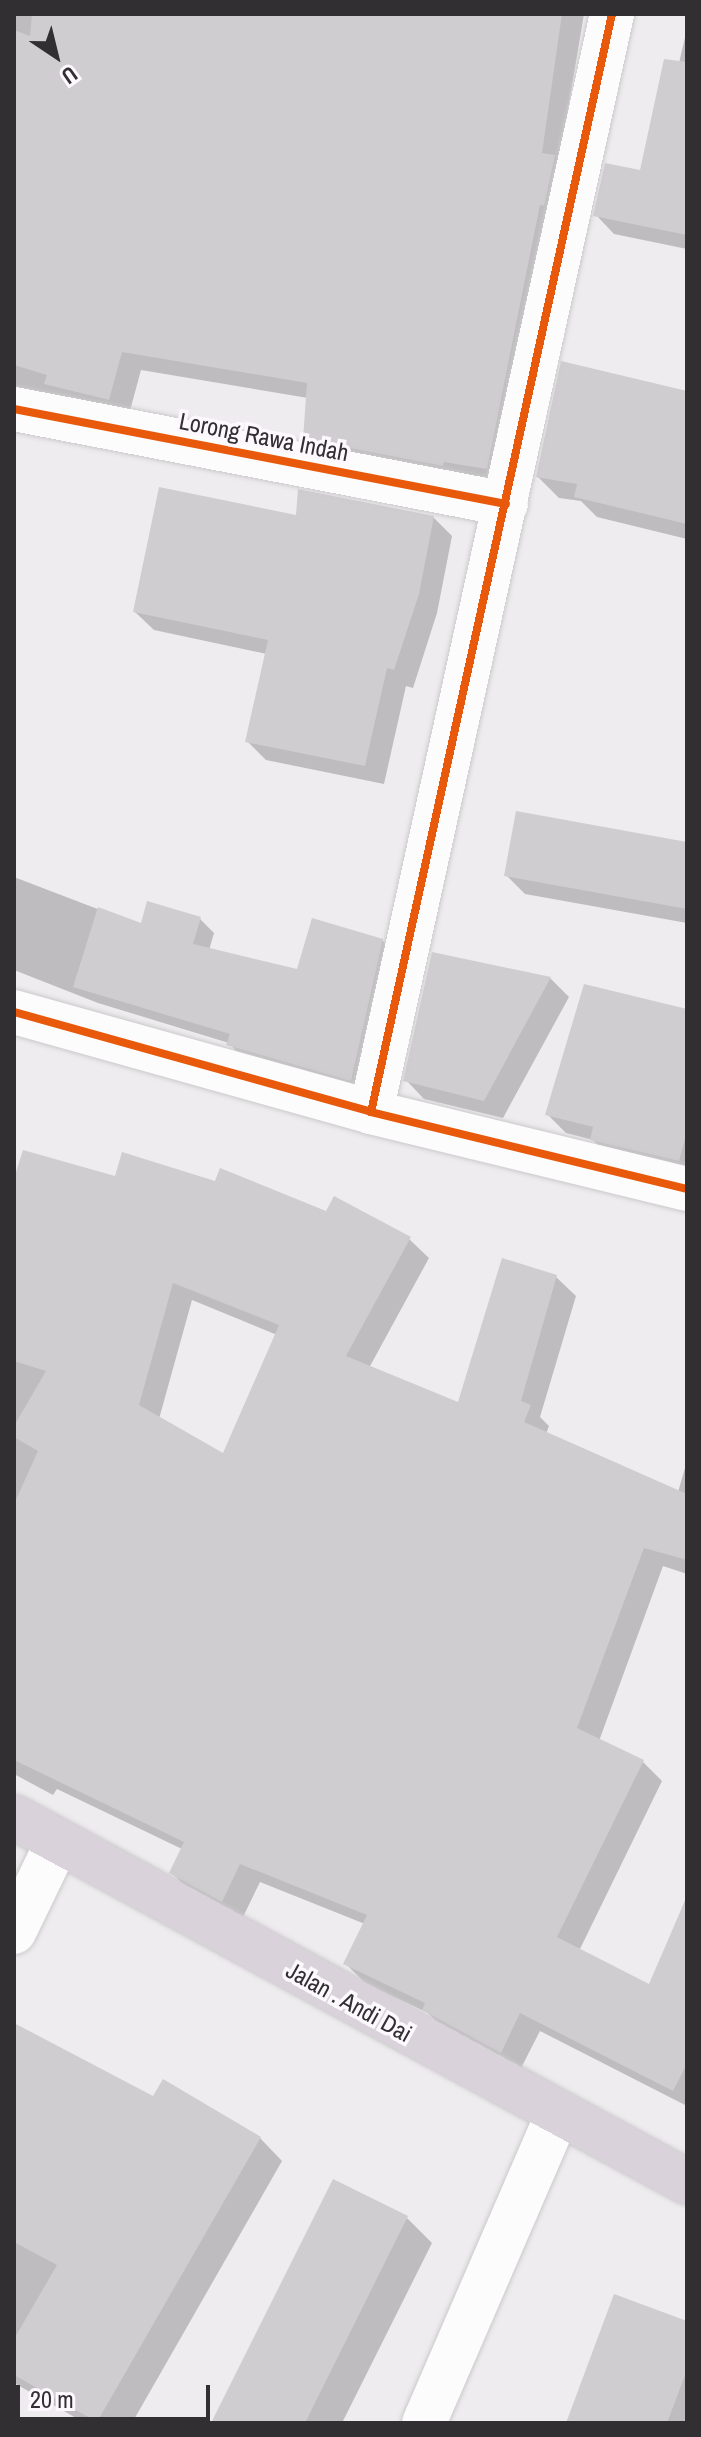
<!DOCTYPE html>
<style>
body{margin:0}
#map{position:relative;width:701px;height:2437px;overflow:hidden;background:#eeecee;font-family:"Archivo Narrow",sans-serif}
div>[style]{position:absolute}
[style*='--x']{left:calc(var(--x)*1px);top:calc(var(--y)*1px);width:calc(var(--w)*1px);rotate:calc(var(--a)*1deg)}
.shadow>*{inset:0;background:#0003}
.building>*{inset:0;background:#cfcdcf}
.roads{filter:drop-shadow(0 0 2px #cbc9cb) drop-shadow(0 0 2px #cbc9cb)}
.street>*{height:44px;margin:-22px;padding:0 22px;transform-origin:22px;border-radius:22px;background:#fcfcfc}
.highway>*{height:44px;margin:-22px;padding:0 22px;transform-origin:22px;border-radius:22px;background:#dad2db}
.cycleway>*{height:8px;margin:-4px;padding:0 4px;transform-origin:4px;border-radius:4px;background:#e8590c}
span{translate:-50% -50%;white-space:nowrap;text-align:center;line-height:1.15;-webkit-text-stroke:7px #fcf8fd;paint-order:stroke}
.street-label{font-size:24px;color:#312f31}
.frame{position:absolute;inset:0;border:16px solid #312f31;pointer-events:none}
.north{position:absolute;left:16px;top:16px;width:80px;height:80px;-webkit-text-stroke:6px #fcf8fd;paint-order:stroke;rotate:145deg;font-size:22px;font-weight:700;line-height:32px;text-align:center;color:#312f31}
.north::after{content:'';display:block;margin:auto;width:28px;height:36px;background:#312f31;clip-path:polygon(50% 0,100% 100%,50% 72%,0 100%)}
.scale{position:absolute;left:16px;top:2385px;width:194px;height:36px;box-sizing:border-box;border:4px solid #312f31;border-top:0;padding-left:10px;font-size:24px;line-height:28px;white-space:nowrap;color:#312f31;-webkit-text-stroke:6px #fcf8fd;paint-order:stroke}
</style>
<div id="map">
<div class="shadow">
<i style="clip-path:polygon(14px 14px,584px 14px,505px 487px,324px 458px,305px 439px,308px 398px,141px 370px,128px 418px,14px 389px)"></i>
<i style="clip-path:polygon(687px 29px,687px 249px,614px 234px,596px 215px,642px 172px,666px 118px)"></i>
<i style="clip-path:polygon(687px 393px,687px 539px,597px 517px,581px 501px,559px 498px,538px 477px)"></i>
<i style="clip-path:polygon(298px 517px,433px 517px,452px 536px,437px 613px,413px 688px,406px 686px,384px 784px,266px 760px,247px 741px,267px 654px,154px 630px,135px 612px)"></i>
<i style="clip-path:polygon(687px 844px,687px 923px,525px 894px,506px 875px)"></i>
<i style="clip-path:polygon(14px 877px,142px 926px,200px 919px,214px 933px,209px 950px,298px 971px,382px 940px,397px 955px,365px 1094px,243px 1059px,229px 1043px,98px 1003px,14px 970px)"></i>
<i style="clip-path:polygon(550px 978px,569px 997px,503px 1118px,424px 1099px,406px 1080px)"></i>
<i style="clip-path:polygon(687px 1012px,687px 1177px,611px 1158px,593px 1140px,566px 1133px,547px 1114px)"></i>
<i style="clip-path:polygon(evenodd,116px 1179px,327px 1214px,409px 1239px,429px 1258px,369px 1368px,460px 1405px,556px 1277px,576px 1296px,540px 1417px,549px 1426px,546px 1434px,678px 1492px,687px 1461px,687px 1574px,663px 1566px,599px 1741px,643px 1762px,662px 1781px,579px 1951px,650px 1987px,687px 1896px,687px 2106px,540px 2031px,520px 2070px,443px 2028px,428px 2013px,365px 1983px,346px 1964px,365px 1924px,260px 1882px,242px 1919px,190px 1891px,171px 1872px,182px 1849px,57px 1789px,53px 1795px,14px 1774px,14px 1185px,116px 1179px,192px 1300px,277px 1335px,224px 1456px,159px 1419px,192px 1300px)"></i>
<i style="clip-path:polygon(14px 2025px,153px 2098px,260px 2138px,282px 2161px,132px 2423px,85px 2423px,14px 2383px)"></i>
<i style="clip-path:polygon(407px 2218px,432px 2243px,342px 2423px,213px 2423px)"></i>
<i style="clip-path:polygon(687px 2323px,687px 2423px,568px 2423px)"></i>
</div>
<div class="building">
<i style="clip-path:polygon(32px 14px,562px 14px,542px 153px,555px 155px,544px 206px,540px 205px,487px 469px,444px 462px,443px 466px,303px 439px,307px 383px,122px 352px,109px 400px,44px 384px,47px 375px,14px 365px,14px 30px,30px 36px)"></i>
<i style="clip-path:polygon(664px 59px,687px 62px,687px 235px,593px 216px,605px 163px,640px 170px)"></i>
<i style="clip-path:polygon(561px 361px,687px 391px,687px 524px,574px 497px,577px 484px,536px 477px)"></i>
<i style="clip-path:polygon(159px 487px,296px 515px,298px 489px,434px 516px,419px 594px,394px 670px,387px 668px,365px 766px,245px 742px,268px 640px,133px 612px)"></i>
<i style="clip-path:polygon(516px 811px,687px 842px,687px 909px,504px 876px)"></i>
<i style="clip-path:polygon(147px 901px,201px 917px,193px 944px,297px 969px,312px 918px,383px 939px,351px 1081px,226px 1045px,230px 1034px,73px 987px,98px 907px,141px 923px)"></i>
<i style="clip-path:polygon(432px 952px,551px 977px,484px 1101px,403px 1081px)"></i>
<i style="clip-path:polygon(584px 984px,687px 1009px,687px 1131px,679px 1161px,590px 1140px,593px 1127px,545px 1115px)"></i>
<i style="clip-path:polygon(evenodd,23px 1150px,115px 1176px,122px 1152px,215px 1181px,220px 1168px,326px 1211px,334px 1196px,411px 1237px,346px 1356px,458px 1402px,502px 1258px,557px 1275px,521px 1401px,531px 1405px,524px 1422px,687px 1494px,687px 1560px,644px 1548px,577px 1728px,644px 1760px,557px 1937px,649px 1984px,687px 1896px,687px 2064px,673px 2091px,520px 2013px,501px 2053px,422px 2010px,425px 2003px,343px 1964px,367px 1915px,240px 1864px,222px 1902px,169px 1873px,184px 1842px,14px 1760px,14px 1504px,38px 1451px,14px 1437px,14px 1426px,46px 1371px,14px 1361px,14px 1178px,23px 1150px,173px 1283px,279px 1325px,223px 1453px,139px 1405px,173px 1283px)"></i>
<i style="clip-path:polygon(14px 2023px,153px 2096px,163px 2079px,261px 2137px,97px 2422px,14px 2375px,14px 2339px,57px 2265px,14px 2242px)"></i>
<i style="clip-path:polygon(333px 2179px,408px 2216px,305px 2423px,211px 2423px)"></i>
<i style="clip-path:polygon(614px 2294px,687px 2321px,687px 2370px,667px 2423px,566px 2423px)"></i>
</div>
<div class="roads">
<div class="street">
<i style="--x:14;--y:409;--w:501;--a:10.93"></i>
<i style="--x:14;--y:1012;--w:371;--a:15.6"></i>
<i style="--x:371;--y:1112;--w:325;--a:13.7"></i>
<i style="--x:371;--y:1112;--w:1124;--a:-77.62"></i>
<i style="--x:14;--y:1932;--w:99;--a:-64.2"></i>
<i style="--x:424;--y:2423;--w:335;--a:-66.6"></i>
</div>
<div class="highway">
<i style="--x:14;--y:1817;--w:766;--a:28.47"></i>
</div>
</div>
<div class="cycleway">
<i style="--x:14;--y:409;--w:501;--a:10.93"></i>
<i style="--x:14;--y:1012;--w:371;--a:15.6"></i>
<i style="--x:371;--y:1112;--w:325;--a:13.7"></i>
<i style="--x:371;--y:1112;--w:1124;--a:-77.62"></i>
</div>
<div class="street-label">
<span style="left:264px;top:437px;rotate:11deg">Lorong Rawa Indah</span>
<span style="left:349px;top:2002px;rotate:29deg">Jalan . Andi Dai</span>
</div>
<div class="frame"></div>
<div class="north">U</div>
<div class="scale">20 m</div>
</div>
